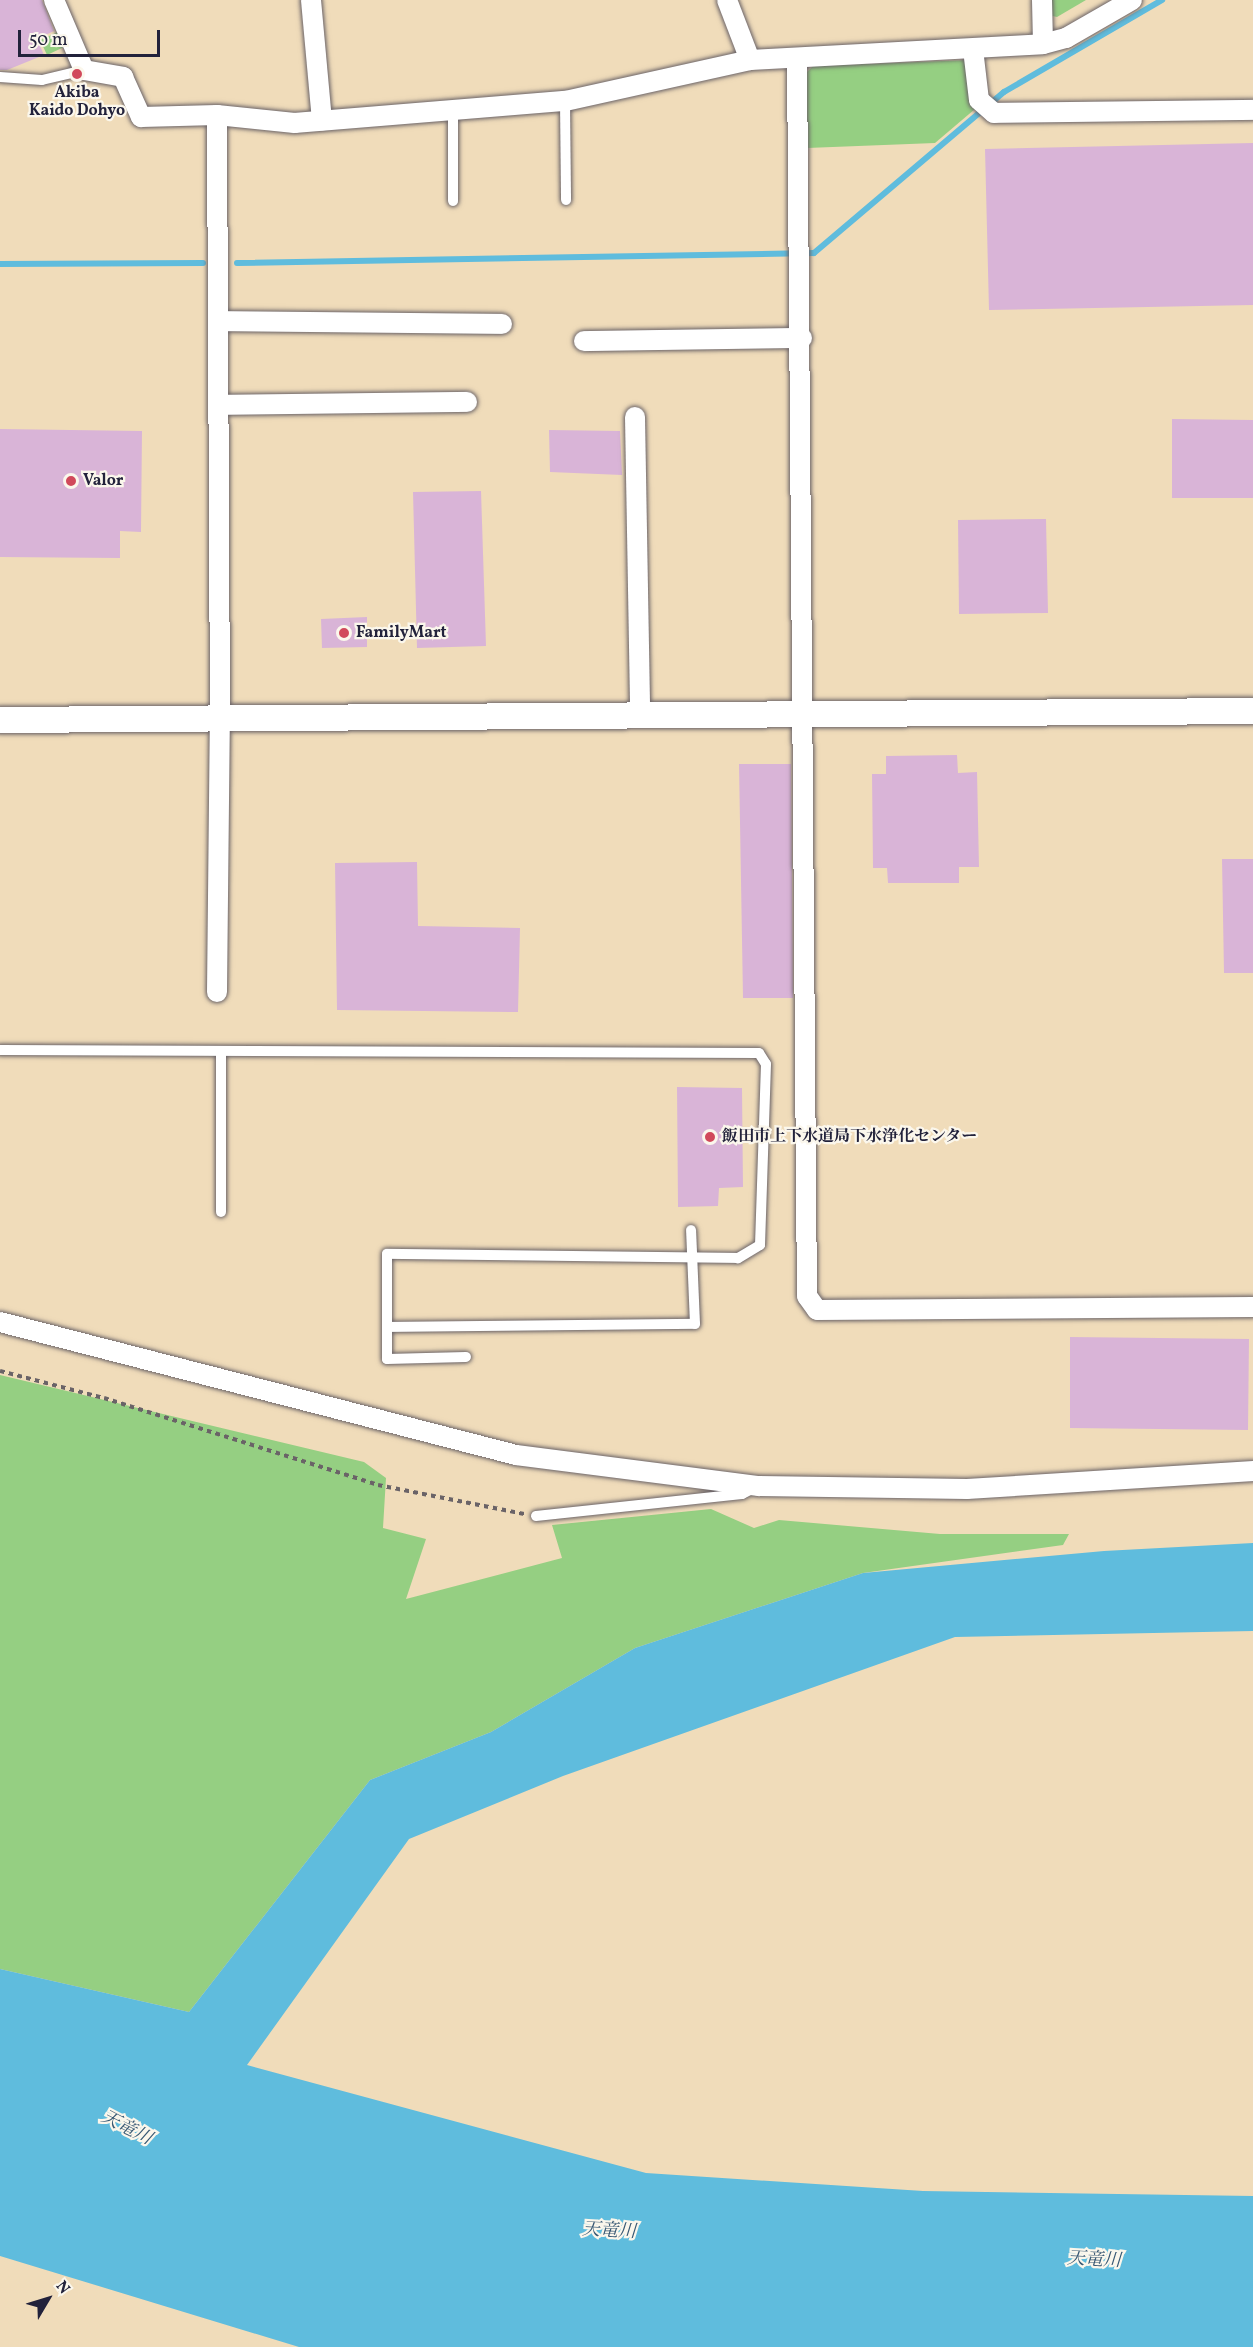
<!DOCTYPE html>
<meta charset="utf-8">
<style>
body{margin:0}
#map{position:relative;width:1253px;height:2347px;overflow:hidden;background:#f0dcba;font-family:Vollkorn,"Noto Serif JP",serif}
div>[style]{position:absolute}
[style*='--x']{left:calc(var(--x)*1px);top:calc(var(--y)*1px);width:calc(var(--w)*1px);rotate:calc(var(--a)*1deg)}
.green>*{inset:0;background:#95cf82}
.water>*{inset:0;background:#5fbcdd}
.stream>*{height:6px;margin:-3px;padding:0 3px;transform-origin:3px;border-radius:3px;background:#5fbcdd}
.building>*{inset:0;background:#d9b4d7}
.path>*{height:4px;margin-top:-2px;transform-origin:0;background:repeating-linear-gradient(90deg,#6a6367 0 4.5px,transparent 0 9px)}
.roads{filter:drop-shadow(0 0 2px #6a6367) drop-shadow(0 0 2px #6a6367)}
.service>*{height:10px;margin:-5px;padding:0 5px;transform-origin:5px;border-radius:5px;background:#fff}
.minor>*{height:20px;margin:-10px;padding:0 10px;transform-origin:10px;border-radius:10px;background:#fff}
.tertiary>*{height:26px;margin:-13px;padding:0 13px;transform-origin:13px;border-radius:13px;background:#fff}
.dots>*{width:16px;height:16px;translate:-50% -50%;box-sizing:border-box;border:3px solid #fbf7ec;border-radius:50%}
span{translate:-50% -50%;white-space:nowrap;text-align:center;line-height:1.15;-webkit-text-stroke:4.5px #fbf7ec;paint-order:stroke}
.poi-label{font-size:16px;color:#22223b;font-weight:700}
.left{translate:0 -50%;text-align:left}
.water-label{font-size:18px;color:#375874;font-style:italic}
.north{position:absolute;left:18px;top:2269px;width:60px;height:60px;-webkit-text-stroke:4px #fbf7ec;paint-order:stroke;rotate:52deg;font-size:16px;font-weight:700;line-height:24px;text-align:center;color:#22223b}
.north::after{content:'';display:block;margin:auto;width:21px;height:27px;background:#22223b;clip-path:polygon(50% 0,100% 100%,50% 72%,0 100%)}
.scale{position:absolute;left:18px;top:30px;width:142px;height:27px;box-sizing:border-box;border:3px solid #22223b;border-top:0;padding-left:8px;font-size:18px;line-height:21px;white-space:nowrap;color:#22223b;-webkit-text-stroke:4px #fbf7ec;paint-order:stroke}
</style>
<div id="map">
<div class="green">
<i style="clip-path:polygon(1048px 0,1086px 0,1057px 17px,1048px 15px)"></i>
<i style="clip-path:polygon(58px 32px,64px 47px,47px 55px,40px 40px)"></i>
<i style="clip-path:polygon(969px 60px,975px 109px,935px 143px,807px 148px,806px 73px,813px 66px)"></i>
<i style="clip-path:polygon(0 1375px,364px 1462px,386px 1478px,383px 1528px,426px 1539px,406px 1599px,562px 1558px,552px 1525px,711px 1509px,754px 1528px,779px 1520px,940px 1534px,1069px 1534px,1063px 1545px,863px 1573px,635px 1648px,491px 1732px,370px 1780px,189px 2012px,0 1969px)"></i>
</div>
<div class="water">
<i style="clip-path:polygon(1253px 1543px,1253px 1631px,955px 1637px,563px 1776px,409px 1839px,247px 2065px,646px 2173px,923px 2191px,1253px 2196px,1253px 2347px,299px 2347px,0 2256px,0 1969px,189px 2012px,370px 1780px,491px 1732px,635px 1648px,863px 1573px,1104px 1551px)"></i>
</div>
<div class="stream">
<i style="--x:237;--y:263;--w:577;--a:-0.99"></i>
<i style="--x:814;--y:253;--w:249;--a:-40.3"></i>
<i style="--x:1004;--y:92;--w:183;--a:-30.2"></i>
<i style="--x:0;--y:264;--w:203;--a:-0.3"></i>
</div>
<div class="building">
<i style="clip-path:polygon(0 0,42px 0,54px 31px,37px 39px,44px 55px,7px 70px,0 70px)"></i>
<i style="clip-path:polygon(1253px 143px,1253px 305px,989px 310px,985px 149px)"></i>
<i style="clip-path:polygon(1172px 419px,1253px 420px,1253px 498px,1172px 498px)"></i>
<i style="clip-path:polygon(0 429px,142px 431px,141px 532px,120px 531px,120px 558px,0 557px)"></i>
<i style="clip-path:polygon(549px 430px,620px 431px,622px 475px,550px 472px)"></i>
<i style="clip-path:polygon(481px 491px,486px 646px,417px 648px,413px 492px)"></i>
<i style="clip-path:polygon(1046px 519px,1048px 613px,959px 614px,958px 520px)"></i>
<i style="clip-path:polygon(367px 617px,367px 647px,322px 648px,321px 619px)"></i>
<i style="clip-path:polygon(957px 755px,958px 773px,977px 772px,979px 867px,959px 867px,959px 883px,888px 883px,887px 868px,873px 868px,872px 774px,886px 774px,886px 756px)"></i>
<i style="clip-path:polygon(739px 764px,791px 764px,793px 998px,743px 998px)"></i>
<i style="clip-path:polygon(1222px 859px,1253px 859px,1253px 973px,1224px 973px)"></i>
<i style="clip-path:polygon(417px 862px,418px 926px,520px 928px,518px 1012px,337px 1010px,335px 863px)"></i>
<i style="clip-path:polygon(677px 1087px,742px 1088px,743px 1187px,719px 1188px,718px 1206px,678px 1207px)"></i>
<i style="clip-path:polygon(1070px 1337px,1249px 1339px,1248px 1430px,1070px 1428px)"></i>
</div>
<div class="path">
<i style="--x:0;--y:1371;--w:107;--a:14.6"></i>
<i style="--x:104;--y:1398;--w:287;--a:17.6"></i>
<i style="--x:378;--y:1485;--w:149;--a:11.2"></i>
</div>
<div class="roads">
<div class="service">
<i style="--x:0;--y:77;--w:42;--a:4.1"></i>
<i style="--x:42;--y:80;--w:43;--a:-13.4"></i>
<i style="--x:565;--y:101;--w:99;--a:89.4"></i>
<i style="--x:453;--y:111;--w:90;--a:90"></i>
<i style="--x:0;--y:1050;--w:759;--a:0.23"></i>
<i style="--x:759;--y:1053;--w:13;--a:58"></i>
<i style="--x:766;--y:1064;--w:181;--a:91.9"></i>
<i style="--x:760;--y:1245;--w:26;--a:149"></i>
<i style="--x:738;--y:1258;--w:351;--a:-179.3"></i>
<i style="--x:387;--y:1254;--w:105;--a:90"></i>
<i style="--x:387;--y:1359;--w:79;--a:-1.5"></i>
<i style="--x:221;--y:1212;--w:161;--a:-90"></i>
<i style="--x:387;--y:1327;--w:308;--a:-0.6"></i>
<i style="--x:695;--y:1324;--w:94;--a:-92.4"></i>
<i style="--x:536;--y:1516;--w:207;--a:-6.1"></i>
<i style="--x:742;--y:1494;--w:13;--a:-27"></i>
</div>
<div class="minor">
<i style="--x:54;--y:0;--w:76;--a:66.8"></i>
<i style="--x:84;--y:70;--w:40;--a:10"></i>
<i style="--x:123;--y:77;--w:44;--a:65.8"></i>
<i style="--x:141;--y:117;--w:76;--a:-1.5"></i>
<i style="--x:217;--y:115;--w:78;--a:5.9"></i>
<i style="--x:295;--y:123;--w:271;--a:-4.7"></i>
<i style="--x:565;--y:101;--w:189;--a:-12.5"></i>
<i style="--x:750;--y:60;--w:293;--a:-3.1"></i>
<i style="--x:1043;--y:44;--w:24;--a:-15"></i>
<i style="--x:1066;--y:38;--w:76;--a:-29.9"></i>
<i style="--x:311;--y:0;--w:121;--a:84.8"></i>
<i style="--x:727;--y:0;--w:64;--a:69"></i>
<i style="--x:1042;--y:0;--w:44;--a:88.7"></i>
<i style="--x:973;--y:49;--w:51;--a:83.3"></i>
<i style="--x:979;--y:100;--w:20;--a:41"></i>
<i style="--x:994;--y:113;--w:259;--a:-0.7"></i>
<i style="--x:797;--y:58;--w:1238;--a:89.54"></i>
<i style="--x:807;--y:1296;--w:17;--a:54"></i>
<i style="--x:817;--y:1310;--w:436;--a:-0.4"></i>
<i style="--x:219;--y:321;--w:283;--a:0.6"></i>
<i style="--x:584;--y:341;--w:218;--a:-0.8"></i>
<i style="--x:219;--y:405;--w:248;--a:-0.7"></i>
<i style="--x:635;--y:417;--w:297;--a:89"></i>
<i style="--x:217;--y:992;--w:274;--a:-89.4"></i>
<i style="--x:220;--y:718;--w:603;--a:-90.29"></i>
<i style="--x:0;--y:1322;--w:533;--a:14.45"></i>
<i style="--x:516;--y:1455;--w:245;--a:7.3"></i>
<i style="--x:759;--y:1486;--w:208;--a:0.8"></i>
<i style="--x:967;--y:1489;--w:287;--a:-3.6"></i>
</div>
<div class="tertiary">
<i style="--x:0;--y:720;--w:1253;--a:-0.41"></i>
</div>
</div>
<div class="dots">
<i style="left:77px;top:74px;background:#d1495b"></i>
<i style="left:71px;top:481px;background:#d1495b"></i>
<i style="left:344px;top:633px;background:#d1495b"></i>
<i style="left:710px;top:1137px;background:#d1495b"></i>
</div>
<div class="poi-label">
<span style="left:77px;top:102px">Akiba<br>Kaido Dohyo</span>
<span class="left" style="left:83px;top:481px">Valor</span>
<span class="left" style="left:356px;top:633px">FamilyMart</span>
<span class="left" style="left:722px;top:1137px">飯田市上下水道局下水浄化センター</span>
</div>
<div class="water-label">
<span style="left:126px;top:2129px;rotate:27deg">天竜川</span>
<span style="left:609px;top:2232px;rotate:3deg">天竜川</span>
<span style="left:1094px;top:2261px;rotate:3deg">天竜川</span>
</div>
<div class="north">N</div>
<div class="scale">50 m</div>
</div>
